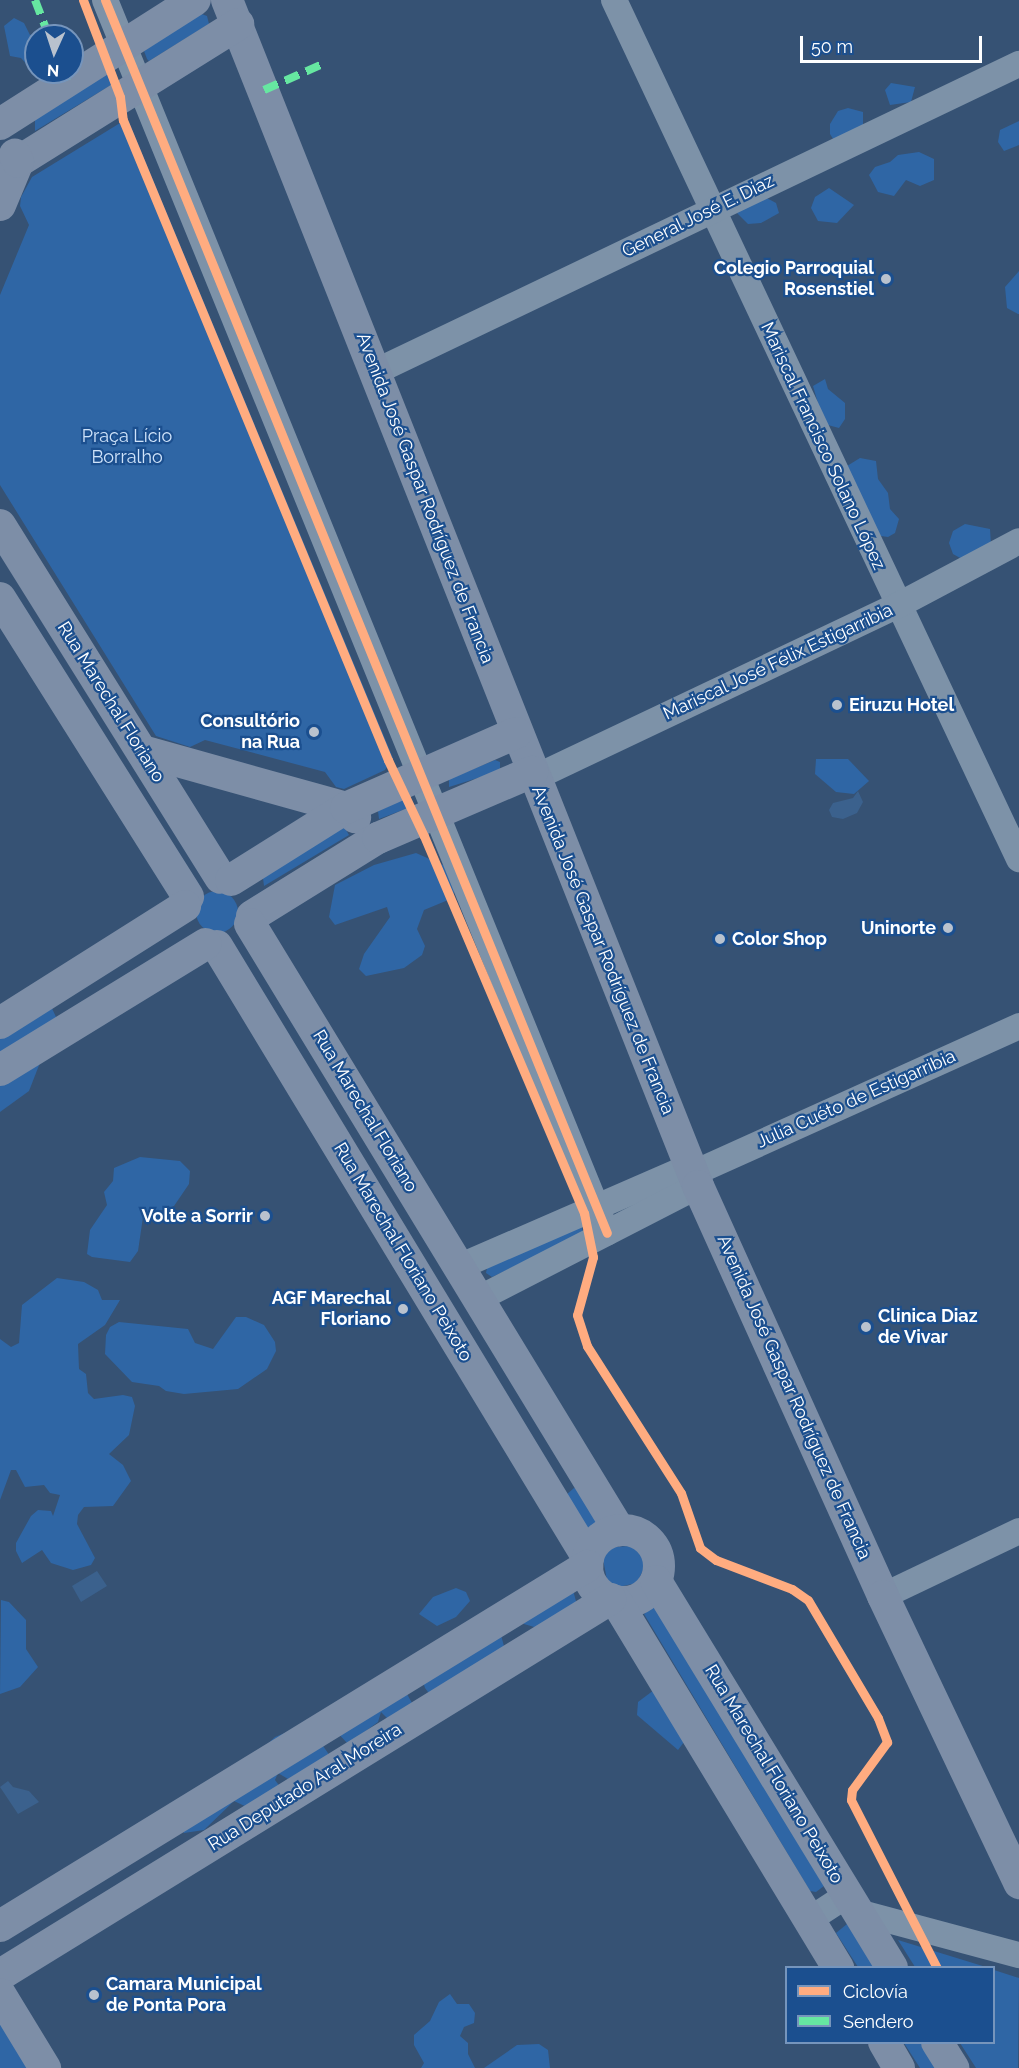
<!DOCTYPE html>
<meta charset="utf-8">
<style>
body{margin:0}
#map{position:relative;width:1019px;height:2068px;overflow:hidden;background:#365274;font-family:Raleway,sans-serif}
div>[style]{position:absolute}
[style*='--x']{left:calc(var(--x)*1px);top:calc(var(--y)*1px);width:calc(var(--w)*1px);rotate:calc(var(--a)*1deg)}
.green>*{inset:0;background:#2f66a5}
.round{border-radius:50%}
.water>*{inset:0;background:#3b618d}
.minor>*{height:26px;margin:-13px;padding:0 13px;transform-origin:13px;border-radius:13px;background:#7d92a8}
.major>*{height:32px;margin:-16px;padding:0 16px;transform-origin:16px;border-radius:16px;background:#7d8ea7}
.major>.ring{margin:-16px;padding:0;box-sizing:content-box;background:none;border:32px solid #7d8ea7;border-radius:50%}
.quiet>*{height:8px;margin-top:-4px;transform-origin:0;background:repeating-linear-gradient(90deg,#66e7a1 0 15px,transparent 0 23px)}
.cycleway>*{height:9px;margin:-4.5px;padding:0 4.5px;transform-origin:4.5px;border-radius:4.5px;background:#ffac80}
.dots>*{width:16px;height:16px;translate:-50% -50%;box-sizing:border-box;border:3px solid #1b4f8f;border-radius:50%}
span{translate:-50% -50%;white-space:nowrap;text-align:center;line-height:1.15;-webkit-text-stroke:4.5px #1b4f8f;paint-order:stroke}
.street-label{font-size:18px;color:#fff}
.poi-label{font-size:18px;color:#fff;font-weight:700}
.right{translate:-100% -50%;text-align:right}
.left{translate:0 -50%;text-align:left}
.park-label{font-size:18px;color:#cfe3fa}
.legend{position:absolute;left:785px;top:1966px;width:210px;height:78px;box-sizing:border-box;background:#1b4f8f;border:2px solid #7695bc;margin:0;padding:8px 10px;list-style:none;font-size:18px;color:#fff}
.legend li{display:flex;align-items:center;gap:12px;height:30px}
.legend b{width:30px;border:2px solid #7695bc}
.north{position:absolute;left:24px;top:24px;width:60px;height:60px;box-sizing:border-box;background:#1b4f8f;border:2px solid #7695bc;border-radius:50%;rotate:183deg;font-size:16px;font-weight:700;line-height:24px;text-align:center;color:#fff}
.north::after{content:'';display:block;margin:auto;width:21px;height:27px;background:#b9c2ce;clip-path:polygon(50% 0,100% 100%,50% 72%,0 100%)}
.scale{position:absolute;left:800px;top:36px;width:182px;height:27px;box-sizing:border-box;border:3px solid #fff;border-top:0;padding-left:8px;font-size:18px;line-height:21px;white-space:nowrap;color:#fff;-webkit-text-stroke:4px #1b4f8f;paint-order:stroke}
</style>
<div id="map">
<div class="green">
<i style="clip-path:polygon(199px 13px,207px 16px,209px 24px,149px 61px,147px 59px,144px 51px)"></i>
<i style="clip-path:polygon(14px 18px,24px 23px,30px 35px,40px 32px,45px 36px,36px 36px,36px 72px,49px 72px,37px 76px,21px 58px,10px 56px,4px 26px)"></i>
<i style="clip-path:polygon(107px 71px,114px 74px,116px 82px,35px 131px,35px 118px)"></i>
<i style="clip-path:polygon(891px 83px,915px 87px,911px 102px,890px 105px,885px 90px)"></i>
<i style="clip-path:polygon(848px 108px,863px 112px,863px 127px,835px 142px,830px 134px,830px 124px,838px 111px)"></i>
<i style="clip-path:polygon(125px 120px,129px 122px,393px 758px,385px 770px,344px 789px,336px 787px,325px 772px,205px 740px,190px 747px,156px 736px,0 485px,0 295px,29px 225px,20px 206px,21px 197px,32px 177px)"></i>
<i style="clip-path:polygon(1019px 121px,1019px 145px,1004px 151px,998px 142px,1000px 130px)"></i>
<i style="clip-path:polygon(919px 152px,934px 159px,934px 180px,920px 186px,906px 180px,894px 196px,878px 192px,869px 175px,875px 167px,890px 162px,898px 155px)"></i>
<i style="clip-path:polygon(829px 188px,854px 205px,837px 223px,818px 221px,811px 208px,815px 197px)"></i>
<i style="clip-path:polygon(763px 196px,776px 203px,779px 213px,761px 223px,748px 224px,737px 213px)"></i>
<i style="clip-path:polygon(1019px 271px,1019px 314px,1018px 314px,1007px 308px,1005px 287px)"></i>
<i style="clip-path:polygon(825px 379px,828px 389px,845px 403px,845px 419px,839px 428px,824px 424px,813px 386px)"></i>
<i style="clip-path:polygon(860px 458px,876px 461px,878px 479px,888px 493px,890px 509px,899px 519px,895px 533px,888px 537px,881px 536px,873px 524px,847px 466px)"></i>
<i style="clip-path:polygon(965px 524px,990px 529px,991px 545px,969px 563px,953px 554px,949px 543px,953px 531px)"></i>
<i style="clip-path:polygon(816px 759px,848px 759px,869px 781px,854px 794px,836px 792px,815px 774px)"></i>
<i style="clip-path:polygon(495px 760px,500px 762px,500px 771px,449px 787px,449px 779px)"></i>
<i style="clip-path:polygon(404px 799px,408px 808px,379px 819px,378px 811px)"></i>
<i style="clip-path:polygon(343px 825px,349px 835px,264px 886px,263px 878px)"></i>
<i style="clip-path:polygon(416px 853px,450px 868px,455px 887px,453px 898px,424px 910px,417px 929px,425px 946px,422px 955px,404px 968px,366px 976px,359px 969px,364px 954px,390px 917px,387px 907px,335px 925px,329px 917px,335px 885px,374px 865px)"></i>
<i class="round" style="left:196px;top:891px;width:42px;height:42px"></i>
<i style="clip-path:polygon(48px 1000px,57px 1019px,29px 1091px,0 1112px,0 1021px)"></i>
<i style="clip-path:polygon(140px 1157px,180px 1161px,190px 1171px,189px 1184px,174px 1206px,143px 1217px,138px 1251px,130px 1262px,92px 1257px,87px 1254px,90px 1230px,107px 1205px,104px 1192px,113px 1181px,114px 1168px)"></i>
<i style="clip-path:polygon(582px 1226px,583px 1235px,492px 1277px,486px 1273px,487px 1268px)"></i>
<i style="clip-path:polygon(57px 1278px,84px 1282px,98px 1290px,102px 1300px,120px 1300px,105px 1325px,78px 1344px,79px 1369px,86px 1374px,88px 1393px,94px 1399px,123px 1395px,132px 1397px,135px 1406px,129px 1435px,109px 1454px,123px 1465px,131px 1481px,113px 1506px,84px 1507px,78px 1515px,77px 1524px,95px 1558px,91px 1565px,73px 1570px,51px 1563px,42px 1550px,22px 1563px,16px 1551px,16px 1543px,31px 1516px,38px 1510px,51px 1511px,53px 1516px,60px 1495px,50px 1493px,44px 1485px,25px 1487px,16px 1470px,11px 1470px,0 1500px,0 1339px,11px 1347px,19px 1343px,22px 1305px)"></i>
<i style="clip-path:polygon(236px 1317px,246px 1317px,264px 1325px,275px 1342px,276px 1351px,267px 1369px,238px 1389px,184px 1394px,166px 1391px,159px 1386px,132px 1382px,105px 1354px,106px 1335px,110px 1327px,119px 1322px,188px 1329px,195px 1343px,213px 1349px)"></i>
<i style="clip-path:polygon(574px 1488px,579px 1489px,614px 1547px,630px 1546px,641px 1553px,645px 1566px,637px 1583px,618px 1587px,607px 1580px,603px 1559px,566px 1495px)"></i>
<i style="clip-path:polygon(456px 1588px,466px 1592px,470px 1601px,456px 1617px,437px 1626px,419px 1614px,433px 1597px)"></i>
<i style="clip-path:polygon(573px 1590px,577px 1605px,541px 1629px,524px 1624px,522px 1619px)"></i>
<i style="clip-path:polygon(1px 1600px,9px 1602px,26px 1620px,26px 1649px,38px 1667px,20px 1687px,0 1694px)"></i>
<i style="clip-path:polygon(655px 1604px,824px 1886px,816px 1892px,810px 1891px,644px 1614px)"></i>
<i style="clip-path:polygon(501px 1635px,505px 1650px,439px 1692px,428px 1692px,425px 1688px,422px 1678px)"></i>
<i style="clip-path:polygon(654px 1690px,687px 1738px,678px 1750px,637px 1715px,638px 1702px)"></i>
<i style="clip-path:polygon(407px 1694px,412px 1703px,391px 1722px,381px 1712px,378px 1722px,348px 1744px,334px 1729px)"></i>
<i style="clip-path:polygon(285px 1733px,321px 1743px,330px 1756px,288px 1779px,278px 1773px,275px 1780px,281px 1788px,251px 1809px,234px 1801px,204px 1830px,184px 1833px,180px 1827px,275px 1737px)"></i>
<i style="clip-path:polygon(847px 1924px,876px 1967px,858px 1967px,836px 1933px)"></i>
<i style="clip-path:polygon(898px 1940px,986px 1967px,915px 1967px)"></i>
<i style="clip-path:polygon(994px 1970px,1019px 1978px,1018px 2068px,976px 2068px,960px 2043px,994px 2042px)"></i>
<i style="clip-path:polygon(0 1994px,43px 2068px,0 2068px)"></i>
<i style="clip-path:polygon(450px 1994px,457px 2004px,469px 2004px,475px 2013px,474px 2023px,464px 2027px,460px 2036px,468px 2043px,468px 2054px,475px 2068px,421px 2068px,424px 2063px,414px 2045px,414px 2035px,430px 2021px,439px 2002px)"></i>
<i style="clip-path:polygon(904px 2043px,922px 2043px,938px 2068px,920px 2068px)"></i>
<i style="clip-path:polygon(539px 2044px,548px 2050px,550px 2068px,484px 2068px,517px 2045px)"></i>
</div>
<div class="water">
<i style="clip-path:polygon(858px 791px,863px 802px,857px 813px,843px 819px,832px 817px,829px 810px,833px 803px,853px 798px)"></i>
<i style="clip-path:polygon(97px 1571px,107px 1586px,81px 1602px,72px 1586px)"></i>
<i style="clip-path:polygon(8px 1781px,13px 1787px,29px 1791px,39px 1802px,18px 1814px,0 1787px)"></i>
</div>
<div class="minor">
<i style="--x:105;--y:0;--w:1331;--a:67.85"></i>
<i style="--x:614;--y:0;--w:950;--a:64.76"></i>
<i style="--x:377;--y:371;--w:712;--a:-25.56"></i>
<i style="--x:534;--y:778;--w:402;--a:-25.4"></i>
<i style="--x:897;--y:606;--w:138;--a:-28"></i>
<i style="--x:694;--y:1173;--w:357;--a:-24.3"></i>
<i style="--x:461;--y:1266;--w:251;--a:-23.5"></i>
<i style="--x:480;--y:1298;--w:245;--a:-27.2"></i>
<i style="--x:883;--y:1596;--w:151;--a:-25.5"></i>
<i style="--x:858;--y:1912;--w:167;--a:15"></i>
<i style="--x:809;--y:1920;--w:45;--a:-33.3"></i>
</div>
<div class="major">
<i style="--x:227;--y:0;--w:1276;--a:68.34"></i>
<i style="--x:698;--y:1186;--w:450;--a:65.7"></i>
<i style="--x:883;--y:1596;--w:318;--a:64.6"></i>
<i style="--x:0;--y:124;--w:231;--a:-32.5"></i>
<i style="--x:0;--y:173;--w:281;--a:-32"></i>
<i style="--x:0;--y:205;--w:47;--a:-67.3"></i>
<i style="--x:18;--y:162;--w:8;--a:-113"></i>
<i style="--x:0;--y:525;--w:416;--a:58"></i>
<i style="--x:0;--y:598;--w:353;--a:57.8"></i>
<i style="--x:142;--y:751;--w:212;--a:15.6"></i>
<i style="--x:346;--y:808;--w:13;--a:45"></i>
<i style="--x:231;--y:880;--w:136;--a:-32.1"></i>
<i style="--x:346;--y:808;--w:186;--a:-23.8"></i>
<i style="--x:252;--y:916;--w:148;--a:-31.8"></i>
<i style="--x:378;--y:838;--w:168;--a:-23.2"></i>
<i style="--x:250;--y:924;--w:710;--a:58.66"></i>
<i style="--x:217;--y:946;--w:716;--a:58.78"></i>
<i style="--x:0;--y:1023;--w:219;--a:-32.3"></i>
<i style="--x:0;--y:1070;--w:241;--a:-31.5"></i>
<i class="ring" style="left:587px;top:1530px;width:40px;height:40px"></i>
<i style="--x:656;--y:1581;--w:453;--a:58.6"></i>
<i style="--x:616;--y:1601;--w:429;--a:58.8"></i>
<i style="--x:0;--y:1926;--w:689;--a:-31.52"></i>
<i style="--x:0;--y:1975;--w:717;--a:-31.65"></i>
<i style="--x:0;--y:1994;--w:87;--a:58.7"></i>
<i style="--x:884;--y:2042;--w:30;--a:60"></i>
<i style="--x:937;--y:2042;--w:31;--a:58"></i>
</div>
<div class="quiet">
<i style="--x:35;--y:0;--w:39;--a:69"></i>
<i style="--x:64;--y:72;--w:9;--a:72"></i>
<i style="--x:264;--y:90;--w:67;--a:-23.9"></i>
</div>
<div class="cycleway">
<i style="--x:83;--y:0;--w:104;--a:69.1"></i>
<i style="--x:120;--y:97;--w:23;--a:83"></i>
<i style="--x:123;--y:120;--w:693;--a:67.51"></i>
<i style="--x:388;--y:760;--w:84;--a:64.7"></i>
<i style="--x:424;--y:836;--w:410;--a:67"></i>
<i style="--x:584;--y:1213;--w:45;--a:78.4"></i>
<i style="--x:593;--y:1257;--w:60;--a:105.4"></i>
<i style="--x:577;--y:1315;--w:33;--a:72"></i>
<i style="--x:587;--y:1346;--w:174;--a:57.4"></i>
<i style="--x:681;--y:1493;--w:58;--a:70.9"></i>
<i style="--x:700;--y:1548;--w:20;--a:37"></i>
<i style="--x:716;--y:1560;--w:81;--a:20.9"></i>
<i style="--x:792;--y:1589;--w:19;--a:35"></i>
<i style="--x:808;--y:1600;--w:137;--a:59.3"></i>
<i style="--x:878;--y:1718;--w:26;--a:69"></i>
<i style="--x:887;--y:1742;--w:59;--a:126.1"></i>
<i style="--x:852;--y:1790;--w:10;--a:96"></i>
<i style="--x:851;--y:1800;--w:189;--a:62.9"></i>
<i style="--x:105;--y:0;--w:1331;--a:67.85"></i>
</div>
<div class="dots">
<i style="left:886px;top:279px;background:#b9c2ce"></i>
<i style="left:837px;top:705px;background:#b9c2ce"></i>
<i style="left:314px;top:732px;background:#b9c2ce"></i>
<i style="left:948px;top:928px;background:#b9c2ce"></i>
<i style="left:720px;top:939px;background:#b9c2ce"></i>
<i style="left:265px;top:1216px;background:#b9c2ce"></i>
<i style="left:403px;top:1309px;background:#b9c2ce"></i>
<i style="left:866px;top:1327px;background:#b9c2ce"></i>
<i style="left:94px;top:1995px;background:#b9c2ce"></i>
</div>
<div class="street-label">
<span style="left:698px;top:216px;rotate:-26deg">General José E. Diaz</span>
<span style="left:823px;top:446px;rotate:65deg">Mariscal Francisco Solano López</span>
<span style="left:425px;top:498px;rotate:69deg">Avenida José Gaspar Rodríguez de Francia</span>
<span style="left:778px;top:662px;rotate:-25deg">Mariscal José Félix Estigarribia</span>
<span style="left:111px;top:702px;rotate:58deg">Rua Marechal Floriano</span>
<span style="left:603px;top:950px;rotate:68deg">Avenida José Gaspar Rodríguez de Francia</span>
<span style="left:856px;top:1099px;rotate:-24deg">Julia Cuéto de Estigarribia</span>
<span style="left:365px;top:1111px;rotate:59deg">Rua Marechal Floriano</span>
<span style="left:403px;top:1252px;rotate:59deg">Rua Marechal Floriano Peixoto</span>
<span style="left:794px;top:1397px;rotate:66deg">Avenida José Gaspar Rodríguez de Francia</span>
<span style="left:774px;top:1774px;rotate:59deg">Rua Marechal Floriano Peixoto</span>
<span style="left:305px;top:1787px;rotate:-32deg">Rua Deputado Aral Moreira</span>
</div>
<div class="poi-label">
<span class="right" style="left:874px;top:279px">Colegio Parroquial<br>Rosenstiel</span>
<span class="left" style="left:849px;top:705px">Eiruzu Hotel</span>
<span class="right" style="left:300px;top:732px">Consultório<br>na Rua</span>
<span class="right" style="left:936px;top:928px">Uninorte</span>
<span class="left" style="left:732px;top:939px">Color Shop</span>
<span class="right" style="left:253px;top:1216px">Volte a Sorrir</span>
<span class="right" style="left:391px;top:1309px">AGF Marechal<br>Floriano</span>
<span class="left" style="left:878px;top:1327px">Clinica Diaz<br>de Vivar</span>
<span class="left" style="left:106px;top:1995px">Camara Municipal<br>de Ponta Pora</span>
</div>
<div class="park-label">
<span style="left:127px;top:447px">Praça Lício<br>Borralho</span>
</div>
<ul class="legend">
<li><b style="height:8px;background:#ffac80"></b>Ciclovía</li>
<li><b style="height:8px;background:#66e7a1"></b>Sendero</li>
</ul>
<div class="north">N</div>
<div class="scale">50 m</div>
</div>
